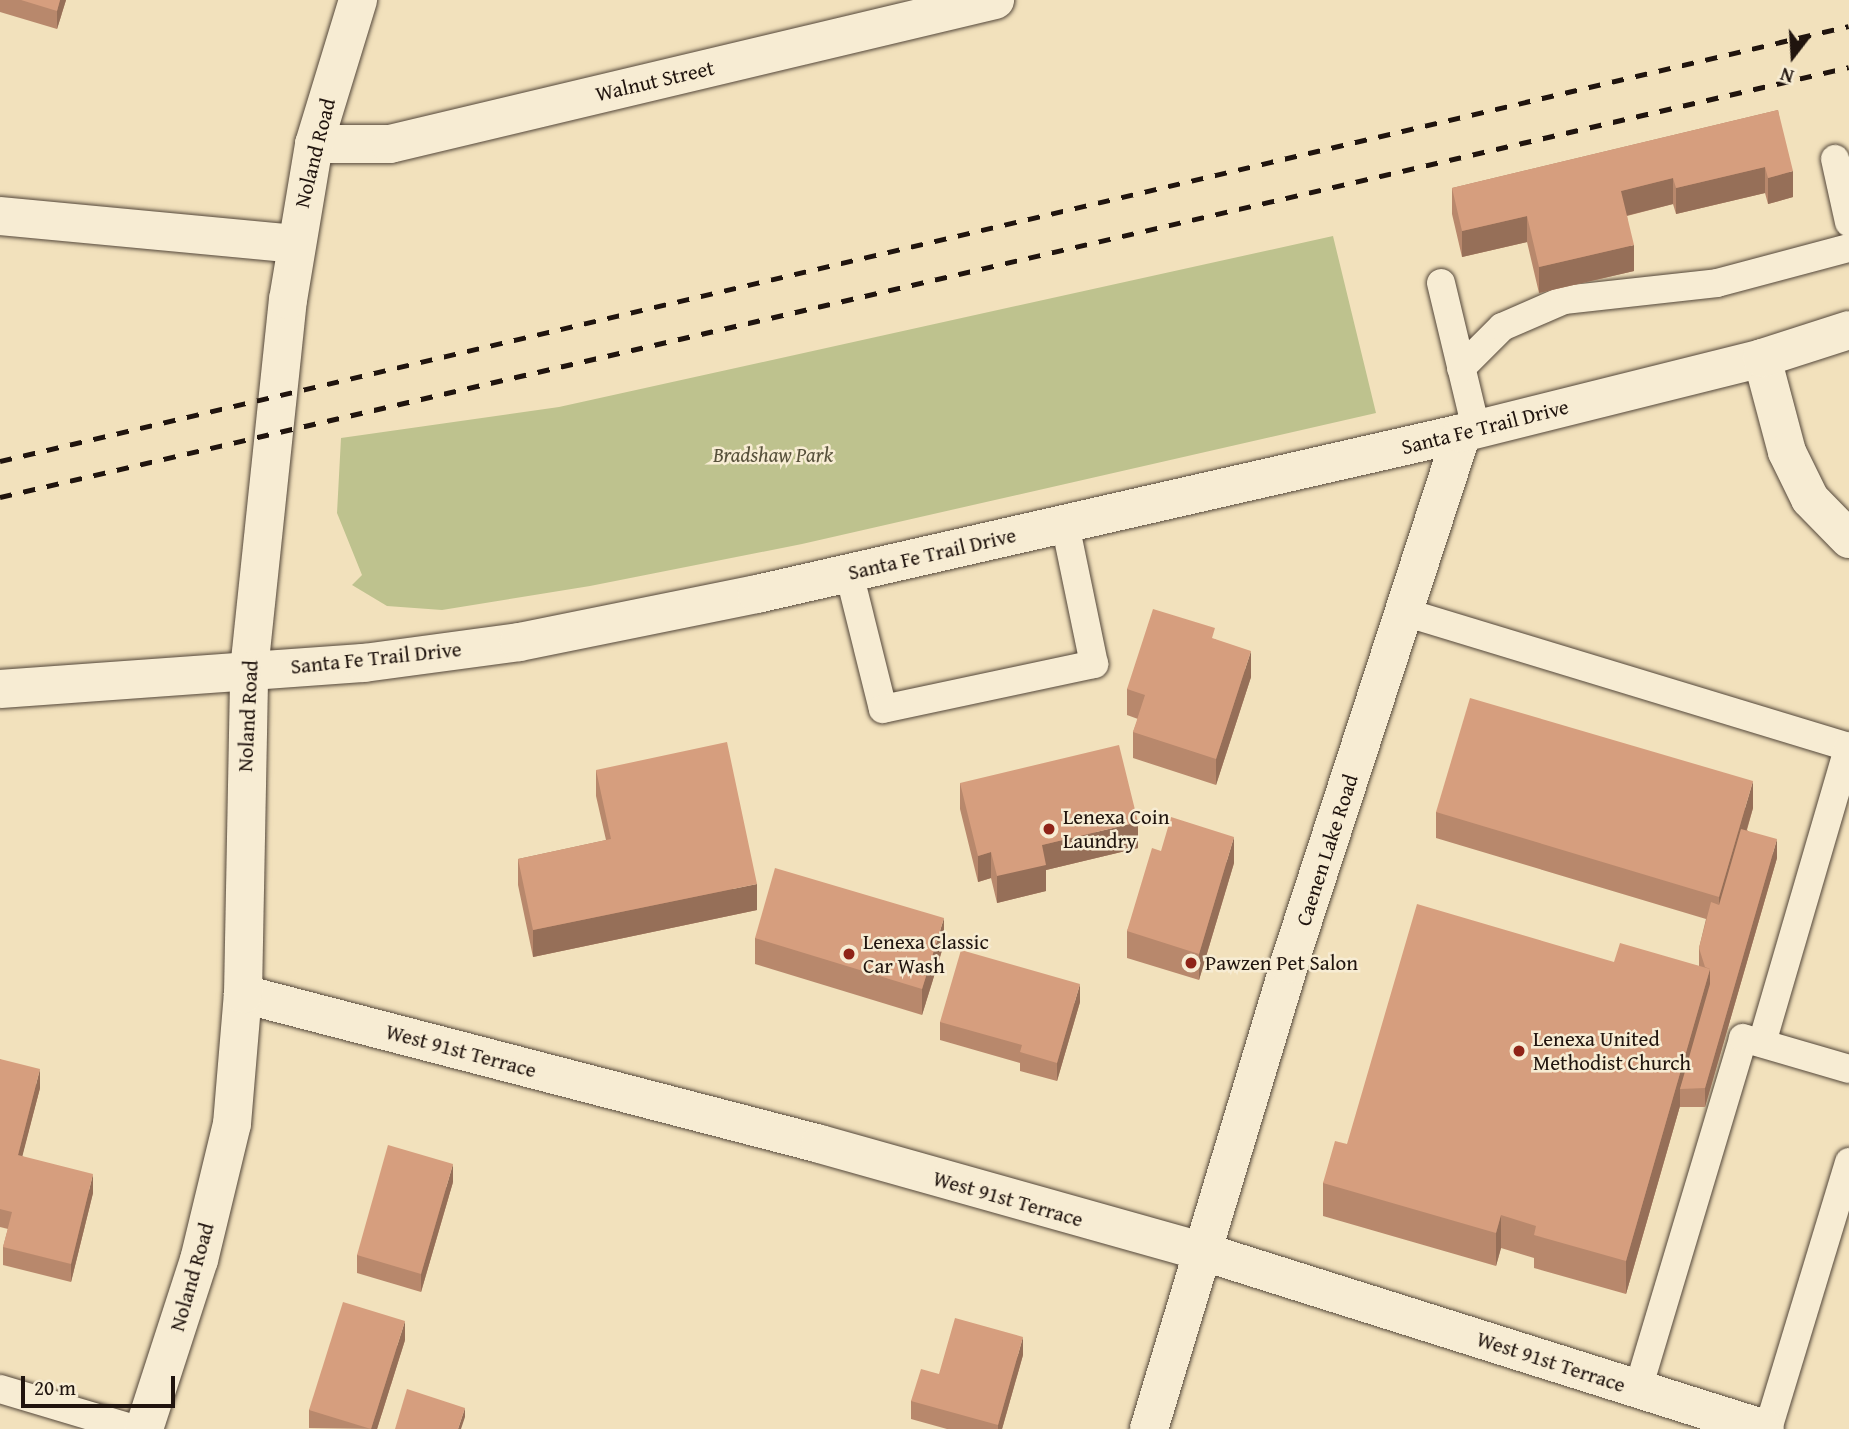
<!DOCTYPE html>
<style>
body{margin:0}
#map{position:relative;width:1849px;height:1429px;overflow:hidden;background:#f2e1bc;font-family:"Gentium Book Plus",serif}
div>[style]{position:absolute}
[style*='--x']{left:calc(var(--x)*1px);top:calc(var(--y)*1px);width:calc(var(--w)*1px);rotate:calc(var(--a)*1deg)}
.green>*{inset:0;background:#bec28e}
.roads{filter:drop-shadow(0 0 2px #54473a) drop-shadow(0 0 2px #54473a)}
.lane>*{height:28px;margin:-14px;padding:0 14px;transform-origin:14px;border-radius:14px;background:#f7ecd3}
.street>*{height:38px;margin:-19px;padding:0 19px;transform-origin:19px;border-radius:19px;background:#f7ecd3}
.secondary>*{height:38px;margin:-19px;padding:0 19px;transform-origin:19px;border-radius:19px;background:#f7ecd3}
.rail>*{height:5px;margin-top:-2.5px;transform-origin:0;background:repeating-linear-gradient(90deg,#20140e 0 12px,transparent 0 24px)}
.wall>*{inset:0;background:#b8886c}
.shaded-wall>*{inset:0;background:#966f58}
.building>*{inset:0;background:#d69e7e}
.dots>*{width:19px;height:19px;translate:-50% -50%;box-sizing:border-box;border:4px solid #f7ecd3;border-radius:50%}
span{translate:-50% -50%;white-space:nowrap;text-align:center;line-height:1.15;-webkit-text-stroke:5px #f7ecd3;paint-order:stroke}
.street-label{font-size:21px;color:#20140e}
.park-label{font-size:21px;color:#57513b;font-style:italic}
.poi-label{font-size:21px;color:#20140e}
.left{translate:0 -50%;text-align:left}
.north{position:absolute;left:1758px;top:21px;width:70px;height:70px;-webkit-text-stroke:5px #f7ecd3;paint-order:stroke;rotate:197deg;font-size:19px;font-weight:700;line-height:28px;text-align:center;color:#20140e}
.north::after{content:'';display:block;margin:auto;width:24px;height:32px;background:#20140e;clip-path:polygon(50% 0,100% 100%,50% 72%,0 100%)}
.scale{position:absolute;left:21px;top:1376px;width:154px;height:32px;box-sizing:border-box;border:4px solid #20140e;border-top:0;padding-left:9px;font-size:21px;line-height:24px;white-space:nowrap;color:#20140e;-webkit-text-stroke:5px #f7ecd3;paint-order:stroke}
</style>
<div id="map">
<div class="green">
<i style="clip-path:polygon(1333px 236px,1376px 413px,802px 544px,590px 586px,442px 610px,387px 606px,352px 585px,362px 575px,337px 513px,341px 438px,559px 407px)"></i>
</div>
<div class="roads">
<div class="lane">
<i style="--x:1835;--y:159;--w:65;--a:77.5"></i>
<i style="--x:1441;--y:283;--w:150;--a:76.5"></i>
<i style="--x:1461;--y:368;--w:58;--a:-45"></i>
<i style="--x:1502;--y:327;--w:68;--a:-23.5"></i>
<i style="--x:1564;--y:300;--w:154;--a:-6.3"></i>
<i style="--x:1717;--y:283;--w:137;--a:-14.9"></i>
<i style="--x:849;--y:573;--w:140;--a:76"></i>
<i style="--x:883;--y:709;--w:216;--a:-12"></i>
<i style="--x:1094;--y:664;--w:143;--a:-101.7"></i>
<i style="--x:1404;--y:612;--w:465;--a:16.9"></i>
<i style="--x:1762;--y:1043;--w:309;--a:-73.7"></i>
<i style="--x:0;--y:1389;--w:140;--a:16.6"></i>
<i style="--x:1638;--y:1389;--w:366;--a:-73.3"></i>
<i style="--x:1743;--y:1038;--w:110;--a:16.3"></i>
<i style="--x:1768;--y:1429;--w:279;--a:-73.1"></i>
</div>
<div class="street">
<i style="--x:314;--y:144;--w:76;--a:0"></i>
<i style="--x:390;--y:144;--w:622;--a:-13.39"></i>
<i style="--x:0;--y:216;--w:296;--a:5.4"></i>
<i style="--x:1762;--y:358;--w:97;--a:75.1"></i>
<i style="--x:1787;--y:452;--w:52;--a:63.9"></i>
<i style="--x:1810;--y:499;--w:56;--a:45.7"></i>
<i style="--x:243;--y:994;--w:596;--a:14.57"></i>
<i style="--x:820;--y:1144;--w:399;--a:15.7"></i>
<i style="--x:1204;--y:1252;--w:588;--a:17.51"></i>
<i style="--x:144;--y:1429;--w:178;--a:-72"></i>
<i style="--x:199;--y:1260;--w:140;--a:-76.4"></i>
<i style="--x:232;--y:1124;--w:130;--a:-85.2"></i>
<i style="--x:243;--y:994;--w:324;--a:-88.9"></i>
<i style="--x:249;--y:670;--w:372;--a:-84"></i>
<i style="--x:288;--y:300;--w:158;--a:-80.5"></i>
<i style="--x:314;--y:144;--w:151;--a:-73"></i>
<i style="--x:1149;--y:1429;--w:486;--a:-73.2"></i>
<i style="--x:1289;--y:964;--w:558;--a:-71.95"></i>
</div>
<div class="secondary">
<i style="--x:0;--y:689;--w:365;--a:-4.1"></i>
<i style="--x:364;--y:663;--w:156;--a:-7.7"></i>
<i style="--x:519;--y:642;--w:243;--a:-11.4"></i>
<i style="--x:757;--y:594;--w:723;--a:-12.86"></i>
<i style="--x:1462;--y:433;--w:309;--a:-14"></i>
<i style="--x:1762;--y:358;--w:91;--a:-17.8"></i>
</div>
</div>
<div class="rail">
<i style="--x:0;--y:461;--w:1899;--a:-13.24"></i>
<i style="--x:0;--y:497;--w:1898;--a:-13.09"></i>
</div>
<div class="wall">
<i style="clip-path:polygon(0 0,66px 0,57px 29px,0 12px)"></i>
<i style="clip-path:polygon(1778px 110px,1793px 197px,1768px 204px,1765px 193px,1676px 214px,1673px 204px,1627px 216px,1634px 271px,1539px 293px,1527px 242px,1462px 257px,1452px 214px,1452px 188px)"></i>
<i style="clip-path:polygon(1215px 639px,1251px 677px,1216px 785px,1133px 758px,1133px 732px,1138px 719px,1127px 715px,1127px 689px)"></i>
<i style="clip-path:polygon(596px 770px,757px 910px,533px 957px,518px 885px,518px 859px,606px 840px,596px 796px)"></i>
<i style="clip-path:polygon(960px 783px,1138px 848px,1046px 870px,1046px 891px,997px 903px,991px 878px,978px 882px,960px 809px)"></i>
<i style="clip-path:polygon(1753px 808px,1747px 830px,1777px 858px,1705px 1107px,1680px 1107px,1680px 1106px,1626px 1294px,1534px 1268px,1534px 1258px,1501px 1248px,1496px 1266px,1323px 1216px,1323px 1183px,1347px 1144px,1614px 962px,1699px 966px,1699px 948px,1706px 919px,1436px 838px,1436px 812px)"></i>
<i style="clip-path:polygon(1161px 851px,1234px 863px,1199px 980px,1127px 958px,1127px 931px)"></i>
<i style="clip-path:polygon(755px 938px,944px 944px,922px 1015px,755px 964px)"></i>
<i style="clip-path:polygon(1080px 1002px,1057px 1081px,1020px 1071px,1020px 1063px,940px 1040px,940px 1022px)"></i>
<i style="clip-path:polygon(0 1059px,40px 1088px,22px 1156px,93px 1193px,71px 1282px,3px 1265px,3px 1247px,8px 1229px,0 1227px)"></i>
<i style="clip-path:polygon(453px 1182px,421px 1292px,357px 1273px,357px 1255px)"></i>
<i style="clip-path:polygon(405px 1340px,377px 1429px,309px 1428px,309px 1410px)"></i>
<i style="clip-path:polygon(1023px 1355px,1002px 1429px,947px 1429px,911px 1419px,911px 1401px,939px 1374px)"></i>
</div>
<div class="shaded-wall">
<i style="clip-path:polygon(60px 0,66px 0,57px 29px,57px 11px)"></i>
<i style="clip-path:polygon(1765px 167px,1765px 193px,1676px 214px,1676px 188px)"></i>
<i style="clip-path:polygon(1793px 171px,1793px 197px,1768px 204px,1768px 178px)"></i>
<i style="clip-path:polygon(1673px 178px,1673px 204px,1621px 217px,1621px 191px)"></i>
<i style="clip-path:polygon(1527px 216px,1527px 242px,1462px 257px,1462px 231px)"></i>
<i style="clip-path:polygon(1634px 245px,1634px 271px,1539px 293px,1539px 267px)"></i>
<i style="clip-path:polygon(1251px 651px,1251px 677px,1216px 785px,1216px 759px)"></i>
<i style="clip-path:polygon(1753px 781px,1753px 808px,1719px 923px,1719px 897px)"></i>
<i style="clip-path:polygon(1138px 822px,1138px 848px,1046px 870px,1046px 891px,997px 903px,997px 876px,1042px 845px)"></i>
<i style="clip-path:polygon(1234px 837px,1234px 863px,1199px 980px,1199px 954px)"></i>
<i style="clip-path:polygon(1777px 839px,1777px 858px,1705px 1107px,1705px 1088px)"></i>
<i style="clip-path:polygon(991px 852px,991px 878px,978px 882px,978px 856px)"></i>
<i style="clip-path:polygon(757px 884px,757px 910px,533px 957px,533px 930px)"></i>
<i style="clip-path:polygon(944px 918px,944px 944px,922px 1015px,922px 989px)"></i>
<i style="clip-path:polygon(1710px 969px,1710px 1002px,1680px 1089px,1680px 1106px,1626px 1294px,1626px 1261px)"></i>
<i style="clip-path:polygon(1080px 984px,1080px 1002px,1057px 1081px,1057px 1063px)"></i>
<i style="clip-path:polygon(40px 1069px,40px 1088px,18px 1173px,18px 1155px)"></i>
<i style="clip-path:polygon(453px 1164px,453px 1182px,421px 1292px,421px 1274px)"></i>
<i style="clip-path:polygon(93px 1174px,93px 1193px,71px 1282px,71px 1264px)"></i>
<i style="clip-path:polygon(1501px 1215px,1501px 1248px,1496px 1266px,1496px 1233px)"></i>
<i style="clip-path:polygon(405px 1321px,405px 1340px,377px 1429px,371px 1429px)"></i>
<i style="clip-path:polygon(1023px 1337px,1023px 1355px,1002px 1429px,998px 1429px,998px 1425px)"></i>
<i style="clip-path:polygon(465px 1408px,465px 1417px,461px 1429px,458px 1429px)"></i>
</div>
<div class="building">
<i style="clip-path:polygon(21px 0,60px 0,57px 11px)"></i>
<i style="clip-path:polygon(1778px 110px,1793px 171px,1768px 178px,1765px 167px,1676px 188px,1673px 178px,1621px 191px,1634px 245px,1539px 267px,1527px 216px,1462px 231px,1452px 188px)"></i>
<i style="clip-path:polygon(1153px 609px,1215px 628px,1212px 638px,1251px 651px,1216px 759px,1133px 732px,1145px 695px,1127px 689px)"></i>
<i style="clip-path:polygon(1470px 698px,1753px 781px,1719px 897px,1436px 812px)"></i>
<i style="clip-path:polygon(727px 742px,757px 884px,533px 930px,518px 859px,611px 839px,596px 770px)"></i>
<i style="clip-path:polygon(1119px 745px,1138px 822px,1042px 845px,1046px 865px,997px 876px,991px 852px,978px 856px,960px 783px)"></i>
<i style="clip-path:polygon(1171px 817px,1234px 837px,1199px 954px,1127px 931px,1152px 848px,1161px 851px)"></i>
<i style="clip-path:polygon(1741px 829px,1777px 839px,1705px 1088px,1680px 1089px,1710px 984px,1710px 969px,1705px 967px,1699px 948px,1711px 902px,1719px 905px)"></i>
<i style="clip-path:polygon(775px 868px,944px 918px,922px 989px,755px 938px)"></i>
<i style="clip-path:polygon(1417px 904px,1614px 962px,1620px 943px,1710px 969px,1626px 1261px,1534px 1235px,1536px 1226px,1501px 1215px,1496px 1233px,1323px 1183px,1335px 1141px,1347px 1144px)"></i>
<i style="clip-path:polygon(961px 950px,1080px 984px,1057px 1063px,1020px 1052px,1022px 1045px,940px 1022px)"></i>
<i style="clip-path:polygon(0 1059px,40px 1069px,18px 1155px,93px 1174px,71px 1264px,3px 1247px,12px 1212px,0 1209px)"></i>
<i style="clip-path:polygon(388px 1145px,453px 1164px,421px 1274px,357px 1255px)"></i>
<i style="clip-path:polygon(343px 1302px,405px 1321px,371px 1429px,309px 1410px)"></i>
<i style="clip-path:polygon(955px 1318px,1023px 1337px,998px 1425px,911px 1401px,921px 1369px,939px 1374px)"></i>
<i style="clip-path:polygon(407px 1389px,465px 1408px,458px 1429px,395px 1429px)"></i>
</div>
<div class="dots">
<i style="left:1049px;top:829px;background:#8f2418"></i>
<i style="left:849px;top:954px;background:#8f2418"></i>
<i style="left:1191px;top:963px;background:#8f2418"></i>
<i style="left:1519px;top:1051px;background:#8f2418"></i>
</div>
<div class="street-label">
<span style="left:655px;top:81px;rotate:-13deg">Walnut Street</span>
<span style="left:315px;top:153px;rotate:-76deg">Noland Road</span>
<span style="left:1485px;top:427px;rotate:-14deg">Santa Fe Trail Drive</span>
<span style="left:932px;top:554px;rotate:-13deg">Santa Fe Trail Drive</span>
<span style="left:376px;top:658px;rotate:-6deg">Santa Fe Trail Drive</span>
<span style="left:248px;top:716px;rotate:-87deg">Noland Road</span>
<span style="left:1327px;top:850px;rotate:-72deg">Caenen Lake Road</span>
<span style="left:461px;top:1051px;rotate:15deg">West 91st Terrace</span>
<span style="left:1008px;top:1199px;rotate:16deg">West 91st Terrace</span>
<span style="left:192px;top:1277px;rotate:-74deg">Noland Road</span>
<span style="left:1551px;top:1362px;rotate:18deg">West 91st Terrace</span>
</div>
<div class="park-label">
<span style="left:773px;top:455px">Bradshaw Park</span>
</div>
<div class="poi-label">
<span class="left" style="left:1063px;top:829px">Lenexa Coin<br>Laundry</span>
<span class="left" style="left:863px;top:954px">Lenexa Classic<br>Car Wash</span>
<span class="left" style="left:1205px;top:963px">Pawzen Pet Salon</span>
<span class="left" style="left:1533px;top:1051px">Lenexa United<br>Methodist Church</span>
</div>
<div class="north">N</div>
<div class="scale">20 m</div>
</div>
